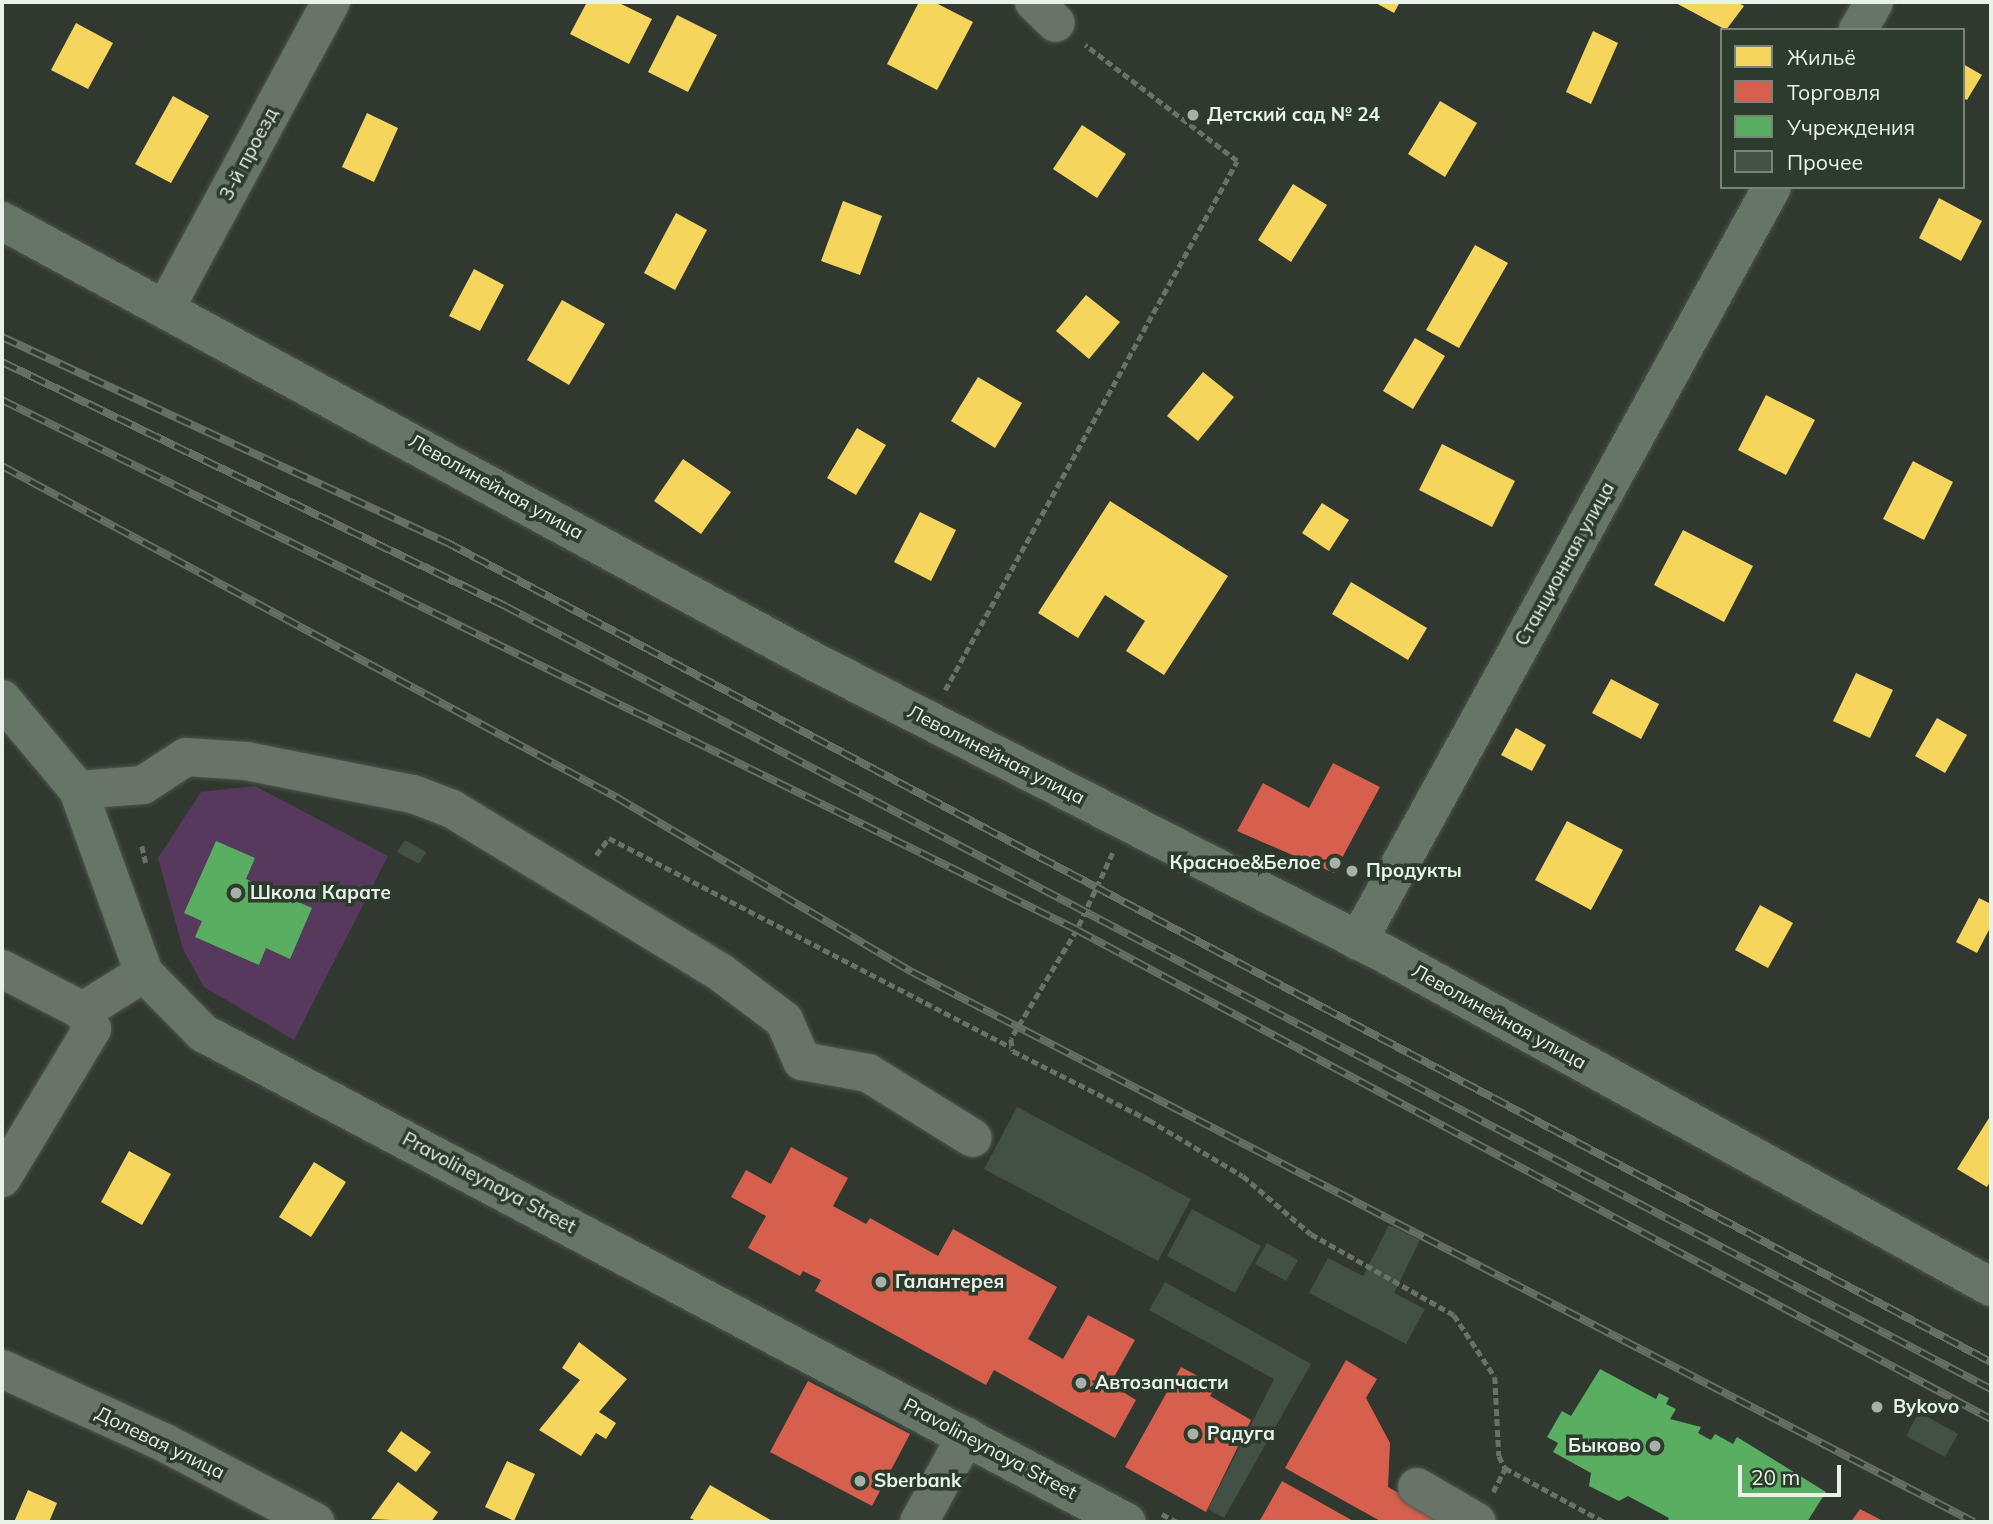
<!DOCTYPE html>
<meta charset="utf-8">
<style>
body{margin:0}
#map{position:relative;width:1993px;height:1524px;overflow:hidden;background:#303830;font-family:Mulish,sans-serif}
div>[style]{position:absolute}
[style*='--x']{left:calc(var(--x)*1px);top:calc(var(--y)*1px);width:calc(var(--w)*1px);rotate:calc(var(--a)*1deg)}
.green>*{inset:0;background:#58395e}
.homes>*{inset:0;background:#f6d55c}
.shops>*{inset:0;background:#d6604d}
.public>*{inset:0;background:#5aae61}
.building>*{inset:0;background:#435044}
.path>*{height:4.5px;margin-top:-2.25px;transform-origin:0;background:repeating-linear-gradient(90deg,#697269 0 7px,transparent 0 10.5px)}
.roads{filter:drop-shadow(0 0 2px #4e554e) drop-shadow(0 0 2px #4e554e)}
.minor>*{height:38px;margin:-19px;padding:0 19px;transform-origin:19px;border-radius:19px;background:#687468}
.major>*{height:38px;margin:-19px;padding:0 19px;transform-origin:19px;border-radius:19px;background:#677567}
.rail>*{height:8px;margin-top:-4px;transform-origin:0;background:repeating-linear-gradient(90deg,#2d3b2d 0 16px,#666f66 0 32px);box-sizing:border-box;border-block:2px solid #666f66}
.dots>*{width:19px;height:19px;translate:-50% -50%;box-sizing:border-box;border:4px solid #2d3b2d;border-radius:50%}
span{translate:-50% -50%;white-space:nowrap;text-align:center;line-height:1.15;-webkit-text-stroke:7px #2d3b2d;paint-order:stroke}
.poi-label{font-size:19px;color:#e9f2e9;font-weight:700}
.left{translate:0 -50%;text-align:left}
.right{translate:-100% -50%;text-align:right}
.street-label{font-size:19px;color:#e9f2e9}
.frame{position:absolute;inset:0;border:4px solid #e9f2e9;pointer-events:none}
.legend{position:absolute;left:1720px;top:28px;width:245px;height:161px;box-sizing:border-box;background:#2d3b2d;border:2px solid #788478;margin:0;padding:9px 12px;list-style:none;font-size:21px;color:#e9f2e9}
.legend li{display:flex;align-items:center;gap:14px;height:35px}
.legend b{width:35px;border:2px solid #788478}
.scale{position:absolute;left:1738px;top:1465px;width:103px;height:32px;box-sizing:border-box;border:4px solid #e9f2e9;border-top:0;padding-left:9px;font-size:21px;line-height:24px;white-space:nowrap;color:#e9f2e9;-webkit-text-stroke:5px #2d3b2d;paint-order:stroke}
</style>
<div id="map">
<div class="green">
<i style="clip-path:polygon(255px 786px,388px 856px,294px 1040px,204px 987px,183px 949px,158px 858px,201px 792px)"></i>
</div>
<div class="homes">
<i style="clip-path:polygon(587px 2px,617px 2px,652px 19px,629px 64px,570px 34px)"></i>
<i style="clip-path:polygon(919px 2px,934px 2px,973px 22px,937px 90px,887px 64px)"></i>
<i style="clip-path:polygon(1374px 2px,1400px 2px,1394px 13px)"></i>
<i style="clip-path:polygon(1674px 2px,1737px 2px,1744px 6px,1726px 30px)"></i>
<i style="clip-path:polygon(677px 15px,717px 35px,688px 92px,648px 72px)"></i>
<i style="clip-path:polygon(76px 23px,113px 43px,88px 89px,51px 70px)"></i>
<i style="clip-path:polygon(1593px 31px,1618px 43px,1591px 104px,1566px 92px)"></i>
<i style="clip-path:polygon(1963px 64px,1982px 75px,1967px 100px,1963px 98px)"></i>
<i style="clip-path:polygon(173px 96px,209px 116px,171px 183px,135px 164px)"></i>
<i style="clip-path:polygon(1440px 101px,1477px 123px,1445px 177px,1408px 154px)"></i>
<i style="clip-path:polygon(367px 113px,398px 128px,374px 182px,342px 167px)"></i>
<i style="clip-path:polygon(1082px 125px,1126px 154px,1097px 198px,1053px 169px)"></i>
<i style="clip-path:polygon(1293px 184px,1327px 205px,1291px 262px,1258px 240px)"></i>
<i style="clip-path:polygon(1939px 198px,1982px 221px,1961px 261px,1919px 238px)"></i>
<i style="clip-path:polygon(843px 201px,882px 216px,860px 275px,821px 261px)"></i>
<i style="clip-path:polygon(676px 213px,707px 230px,675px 290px,644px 273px)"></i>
<i style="clip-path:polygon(1475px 245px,1508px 263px,1459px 348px,1426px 330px)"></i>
<i style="clip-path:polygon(474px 269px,504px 285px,480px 331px,449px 316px)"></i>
<i style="clip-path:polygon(1086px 295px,1120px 322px,1089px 359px,1056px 331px)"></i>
<i style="clip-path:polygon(562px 300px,605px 324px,569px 385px,527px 360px)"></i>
<i style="clip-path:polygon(1415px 338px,1445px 356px,1413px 409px,1383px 391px)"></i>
<i style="clip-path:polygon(1203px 372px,1234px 397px,1198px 441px,1167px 416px)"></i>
<i style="clip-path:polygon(978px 377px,1022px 403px,995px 448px,951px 421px)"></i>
<i style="clip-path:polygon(1766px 395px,1815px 420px,1786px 475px,1738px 450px)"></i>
<i style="clip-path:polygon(857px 428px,886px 445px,856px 495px,827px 478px)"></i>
<i style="clip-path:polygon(1442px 444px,1515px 481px,1492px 527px,1419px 490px)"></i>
<i style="clip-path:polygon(683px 459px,731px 492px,701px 534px,654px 501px)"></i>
<i style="clip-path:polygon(1913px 461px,1953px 482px,1924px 540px,1883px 519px)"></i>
<i style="clip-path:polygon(1110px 501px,1228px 576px,1164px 675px,1126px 651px,1145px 621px,1105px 595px,1078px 638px,1038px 613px)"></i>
<i style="clip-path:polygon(1322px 503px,1349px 520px,1329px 551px,1302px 533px)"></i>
<i style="clip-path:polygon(920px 512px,956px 530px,931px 581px,894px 562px)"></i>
<i style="clip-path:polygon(1683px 530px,1753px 566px,1724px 622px,1654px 585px)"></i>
<i style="clip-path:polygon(1351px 582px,1427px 628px,1408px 660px,1332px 614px)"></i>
<i style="clip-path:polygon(1856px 673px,1893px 690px,1870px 738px,1833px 721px)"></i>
<i style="clip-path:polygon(1611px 679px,1659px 704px,1641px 739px,1592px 713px)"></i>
<i style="clip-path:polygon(1937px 718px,1967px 735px,1945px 773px,1915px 756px)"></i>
<i style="clip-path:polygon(1516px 728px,1546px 745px,1532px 771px,1501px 755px)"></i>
<i style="clip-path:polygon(1567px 821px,1623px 850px,1591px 910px,1535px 880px)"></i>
<i style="clip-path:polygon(1979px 898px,1991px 904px,1991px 926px,1977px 953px,1956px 942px)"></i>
<i style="clip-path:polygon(1760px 905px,1793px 923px,1768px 968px,1735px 950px)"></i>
<i style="clip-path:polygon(1989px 1118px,1991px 1180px,1987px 1187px,1957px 1169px)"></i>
<i style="clip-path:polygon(129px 1151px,171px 1174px,142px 1225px,101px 1202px)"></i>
<i style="clip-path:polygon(314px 1162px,346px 1182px,311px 1237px,279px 1217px)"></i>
<i style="clip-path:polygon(579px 1342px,627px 1379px,599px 1412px,616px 1423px,606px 1439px,596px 1433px,581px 1456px,539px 1430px,580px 1380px,562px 1368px)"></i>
<i style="clip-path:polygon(401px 1431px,431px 1452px,416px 1472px,387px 1451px)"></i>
<i style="clip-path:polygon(507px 1461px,535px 1474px,514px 1521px,485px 1507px)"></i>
<i style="clip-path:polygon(398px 1482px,438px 1512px,431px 1522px,371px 1519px)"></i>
<i style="clip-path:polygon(710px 1485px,774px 1522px,698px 1522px,690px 1518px)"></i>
<i style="clip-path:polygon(28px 1490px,57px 1503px,49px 1522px,14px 1522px)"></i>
</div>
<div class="shops">
<i style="clip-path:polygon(1333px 763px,1380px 787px,1334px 873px,1237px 831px,1263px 783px,1309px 808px)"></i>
<i style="clip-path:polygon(791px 1147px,848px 1178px,833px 1206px,866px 1224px,870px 1218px,938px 1256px,953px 1229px,1057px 1287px,1028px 1339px,1063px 1359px,1088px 1315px,1135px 1340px,1110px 1384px,1136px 1400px,1115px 1438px,994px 1370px,986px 1385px,815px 1291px,821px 1280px,803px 1271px,800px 1276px,748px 1248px,766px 1216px,731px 1197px,746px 1170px,771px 1184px)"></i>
<i style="clip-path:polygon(1346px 1360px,1377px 1379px,1366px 1398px,1390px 1443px,1388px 1487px,1450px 1522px,1382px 1522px,1285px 1468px)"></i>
<i style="clip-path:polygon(1181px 1367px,1216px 1386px,1210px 1396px,1251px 1420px,1206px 1512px,1125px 1467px)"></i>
<i style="clip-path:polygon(808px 1381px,910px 1434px,872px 1506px,770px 1452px)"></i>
<i style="clip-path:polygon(1282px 1481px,1355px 1522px,1259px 1522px)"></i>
<i style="clip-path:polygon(1860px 1509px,1885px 1522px,1851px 1522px)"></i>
</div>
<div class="public">
<i style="clip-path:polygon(216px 841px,255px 858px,246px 879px,312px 908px,290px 959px,266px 948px,259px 965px,195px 937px,202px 921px,184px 913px)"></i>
<i style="clip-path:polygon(1600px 1369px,1656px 1399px,1659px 1393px,1669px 1398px,1666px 1404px,1676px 1409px,1670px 1419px,1701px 1427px,1698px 1433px,1711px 1440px,1715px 1434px,1733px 1444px,1737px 1437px,1826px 1492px,1807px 1522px,1667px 1522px,1669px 1518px,1628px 1496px,1619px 1501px,1589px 1486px,1591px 1473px,1553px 1452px,1558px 1443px,1547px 1437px,1562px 1411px,1571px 1416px)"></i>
</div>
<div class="building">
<i style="clip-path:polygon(405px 840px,426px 852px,419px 864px,397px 852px)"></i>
<i style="clip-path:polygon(1017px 1107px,1191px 1199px,1158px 1261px,984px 1169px)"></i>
<i style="clip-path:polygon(1192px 1209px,1261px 1246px,1235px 1293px,1167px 1256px)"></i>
<i style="clip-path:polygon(1389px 1225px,1420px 1240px,1394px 1293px,1425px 1309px,1406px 1344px,1309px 1293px,1328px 1258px,1363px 1276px)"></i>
<i style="clip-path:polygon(1267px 1243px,1298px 1260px,1286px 1281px,1255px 1264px)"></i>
<i style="clip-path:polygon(1165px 1282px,1311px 1364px,1224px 1518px,1208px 1509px,1274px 1379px,1149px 1310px)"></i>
<i style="clip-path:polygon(1919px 1412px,1958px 1434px,1945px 1457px,1906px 1436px)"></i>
</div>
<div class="path">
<i style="--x:945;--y:690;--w:604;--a:-61.1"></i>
<i style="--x:1237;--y:161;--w:191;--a:-142.7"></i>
<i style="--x:142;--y:846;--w:17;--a:77"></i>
<i style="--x:1113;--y:853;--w:85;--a:115.1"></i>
<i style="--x:1077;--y:930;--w:127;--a:121.2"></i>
<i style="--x:1011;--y:1039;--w:12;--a:81"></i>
<i style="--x:1013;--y:1051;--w:153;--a:26.9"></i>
<i style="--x:1149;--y:1120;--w:109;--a:30.8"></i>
<i style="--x:1243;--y:1176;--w:89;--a:40.5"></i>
<i style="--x:1311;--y:1234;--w:164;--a:29.5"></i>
<i style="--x:1454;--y:1315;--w:74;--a:56.5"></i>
<i style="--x:1495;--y:1377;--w:79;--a:87.1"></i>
<i style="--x:1499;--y:1456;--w:13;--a:63"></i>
<i style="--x:1505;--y:1468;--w:113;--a:28.6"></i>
<i style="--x:596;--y:855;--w:21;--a:-53"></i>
<i style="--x:609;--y:838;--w:453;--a:27.5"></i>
<i style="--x:1493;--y:1492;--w:27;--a:-63"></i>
<i style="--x:1162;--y:1514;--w:17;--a:28"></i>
</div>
<div class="roads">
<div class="minor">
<i style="--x:1034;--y:2;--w:30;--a:44"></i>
<i style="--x:166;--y:307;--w:347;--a:-61.6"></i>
<i style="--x:78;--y:790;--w:65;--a:-4.4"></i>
<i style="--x:143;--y:785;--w:51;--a:-33.1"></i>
<i style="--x:186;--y:757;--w:60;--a:3.8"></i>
<i style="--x:246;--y:761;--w:170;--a:11.2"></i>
<i style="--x:413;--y:794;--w:42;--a:21"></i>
<i style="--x:452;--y:809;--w:314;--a:31.3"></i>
<i style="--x:720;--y:972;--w:80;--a:36.9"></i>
<i style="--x:784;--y:1020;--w:45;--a:66.3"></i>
<i style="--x:802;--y:1061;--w:67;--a:10.3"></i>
<i style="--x:868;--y:1073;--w:123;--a:31.8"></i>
<i style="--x:2;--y:969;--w:91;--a:27.4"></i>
<i style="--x:83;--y:1011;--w:20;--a:63"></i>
<i style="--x:92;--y:1029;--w:174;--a:121.1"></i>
<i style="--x:83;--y:1011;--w:72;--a:-31.9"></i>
<i style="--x:2;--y:1369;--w:179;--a:24.4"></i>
<i style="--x:165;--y:1443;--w:170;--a:27.8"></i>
<i style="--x:1417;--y:1487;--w:69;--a:30.3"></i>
<i style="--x:919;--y:1522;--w:98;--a:-61.3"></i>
</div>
<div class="major">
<i style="--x:1858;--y:30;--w:32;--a:-60"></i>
<i style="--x:2;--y:221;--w:920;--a:28.49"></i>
<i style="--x:811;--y:660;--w:649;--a:27.12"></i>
<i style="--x:1389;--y:956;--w:687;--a:28.8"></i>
<i style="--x:2;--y:699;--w:119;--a:50.1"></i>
<i style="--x:78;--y:790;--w:195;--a:70.2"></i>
<i style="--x:144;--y:973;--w:84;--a:45.5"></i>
<i style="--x:203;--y:1033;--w:1045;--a:27.91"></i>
<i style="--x:1358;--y:941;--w:860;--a:-61.23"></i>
</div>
</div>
<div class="rail">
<i style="--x:2;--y:337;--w:489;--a:24.8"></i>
<i style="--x:446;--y:542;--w:1749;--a:27.96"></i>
<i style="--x:2;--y:362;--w:559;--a:25.88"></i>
<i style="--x:505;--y:606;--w:1680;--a:27.79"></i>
<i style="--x:2;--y:400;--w:1199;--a:26.24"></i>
<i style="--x:1077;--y:930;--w:1037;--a:28.15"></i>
<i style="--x:2;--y:466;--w:698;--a:28.33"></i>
<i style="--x:616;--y:797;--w:344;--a:30.6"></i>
<i style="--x:912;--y:972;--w:1196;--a:27.38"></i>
</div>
<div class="dots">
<i style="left:1193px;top:115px;background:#a8b1a8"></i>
<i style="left:1335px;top:863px;background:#a8b1a8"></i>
<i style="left:1352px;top:871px;background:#a8b1a8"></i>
<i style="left:236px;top:893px;background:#a8b1a8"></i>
<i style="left:881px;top:1282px;background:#a8b1a8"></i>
<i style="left:1081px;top:1383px;background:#a8b1a8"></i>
<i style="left:1877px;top:1407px;background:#a8b1a8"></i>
<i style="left:1193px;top:1434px;background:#a8b1a8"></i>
<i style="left:1655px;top:1446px;background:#a8b1a8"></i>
<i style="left:860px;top:1481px;background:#a8b1a8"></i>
</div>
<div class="poi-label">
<span class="left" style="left:1207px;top:115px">Детский сад № 24</span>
<span class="right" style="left:1321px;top:863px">Красное&amp;Белое</span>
<span class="left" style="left:1366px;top:871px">Продукты</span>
<span class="left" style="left:250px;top:893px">Школа Карате</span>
<span class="left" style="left:895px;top:1282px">Галантерея</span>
<span class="left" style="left:1095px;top:1383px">Автозапчасти</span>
<span class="left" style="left:1893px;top:1407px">Bykovo</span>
<span class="left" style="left:1207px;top:1434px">Радуга</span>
<span class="right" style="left:1641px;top:1446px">Быково</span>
<span class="left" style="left:874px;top:1481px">Sberbank</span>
</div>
<div class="street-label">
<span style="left:249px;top:154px;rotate:-62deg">3-й проезд</span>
<span style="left:496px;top:487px;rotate:29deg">Леволинейная улица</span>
<span style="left:1565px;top:564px;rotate:-61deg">Станционная улица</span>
<span style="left:996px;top:755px;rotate:27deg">Леволинейная улица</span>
<span style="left:1499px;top:1017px;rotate:29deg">Леволинейная улица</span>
<span style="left:489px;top:1183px;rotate:28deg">Pravolineynaya Street</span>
<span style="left:160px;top:1443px;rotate:26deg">Долевая улица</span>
<span style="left:990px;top:1449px;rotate:28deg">Pravolineynaya Street</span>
</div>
<div class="frame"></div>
<ul class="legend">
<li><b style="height:19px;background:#f6d55c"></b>Жильё</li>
<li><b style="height:19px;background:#d6604d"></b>Торговля</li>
<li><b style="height:19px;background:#5aae61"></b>Учреждения</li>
<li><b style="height:19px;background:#435044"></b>Прочее</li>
</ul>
<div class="scale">20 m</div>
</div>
